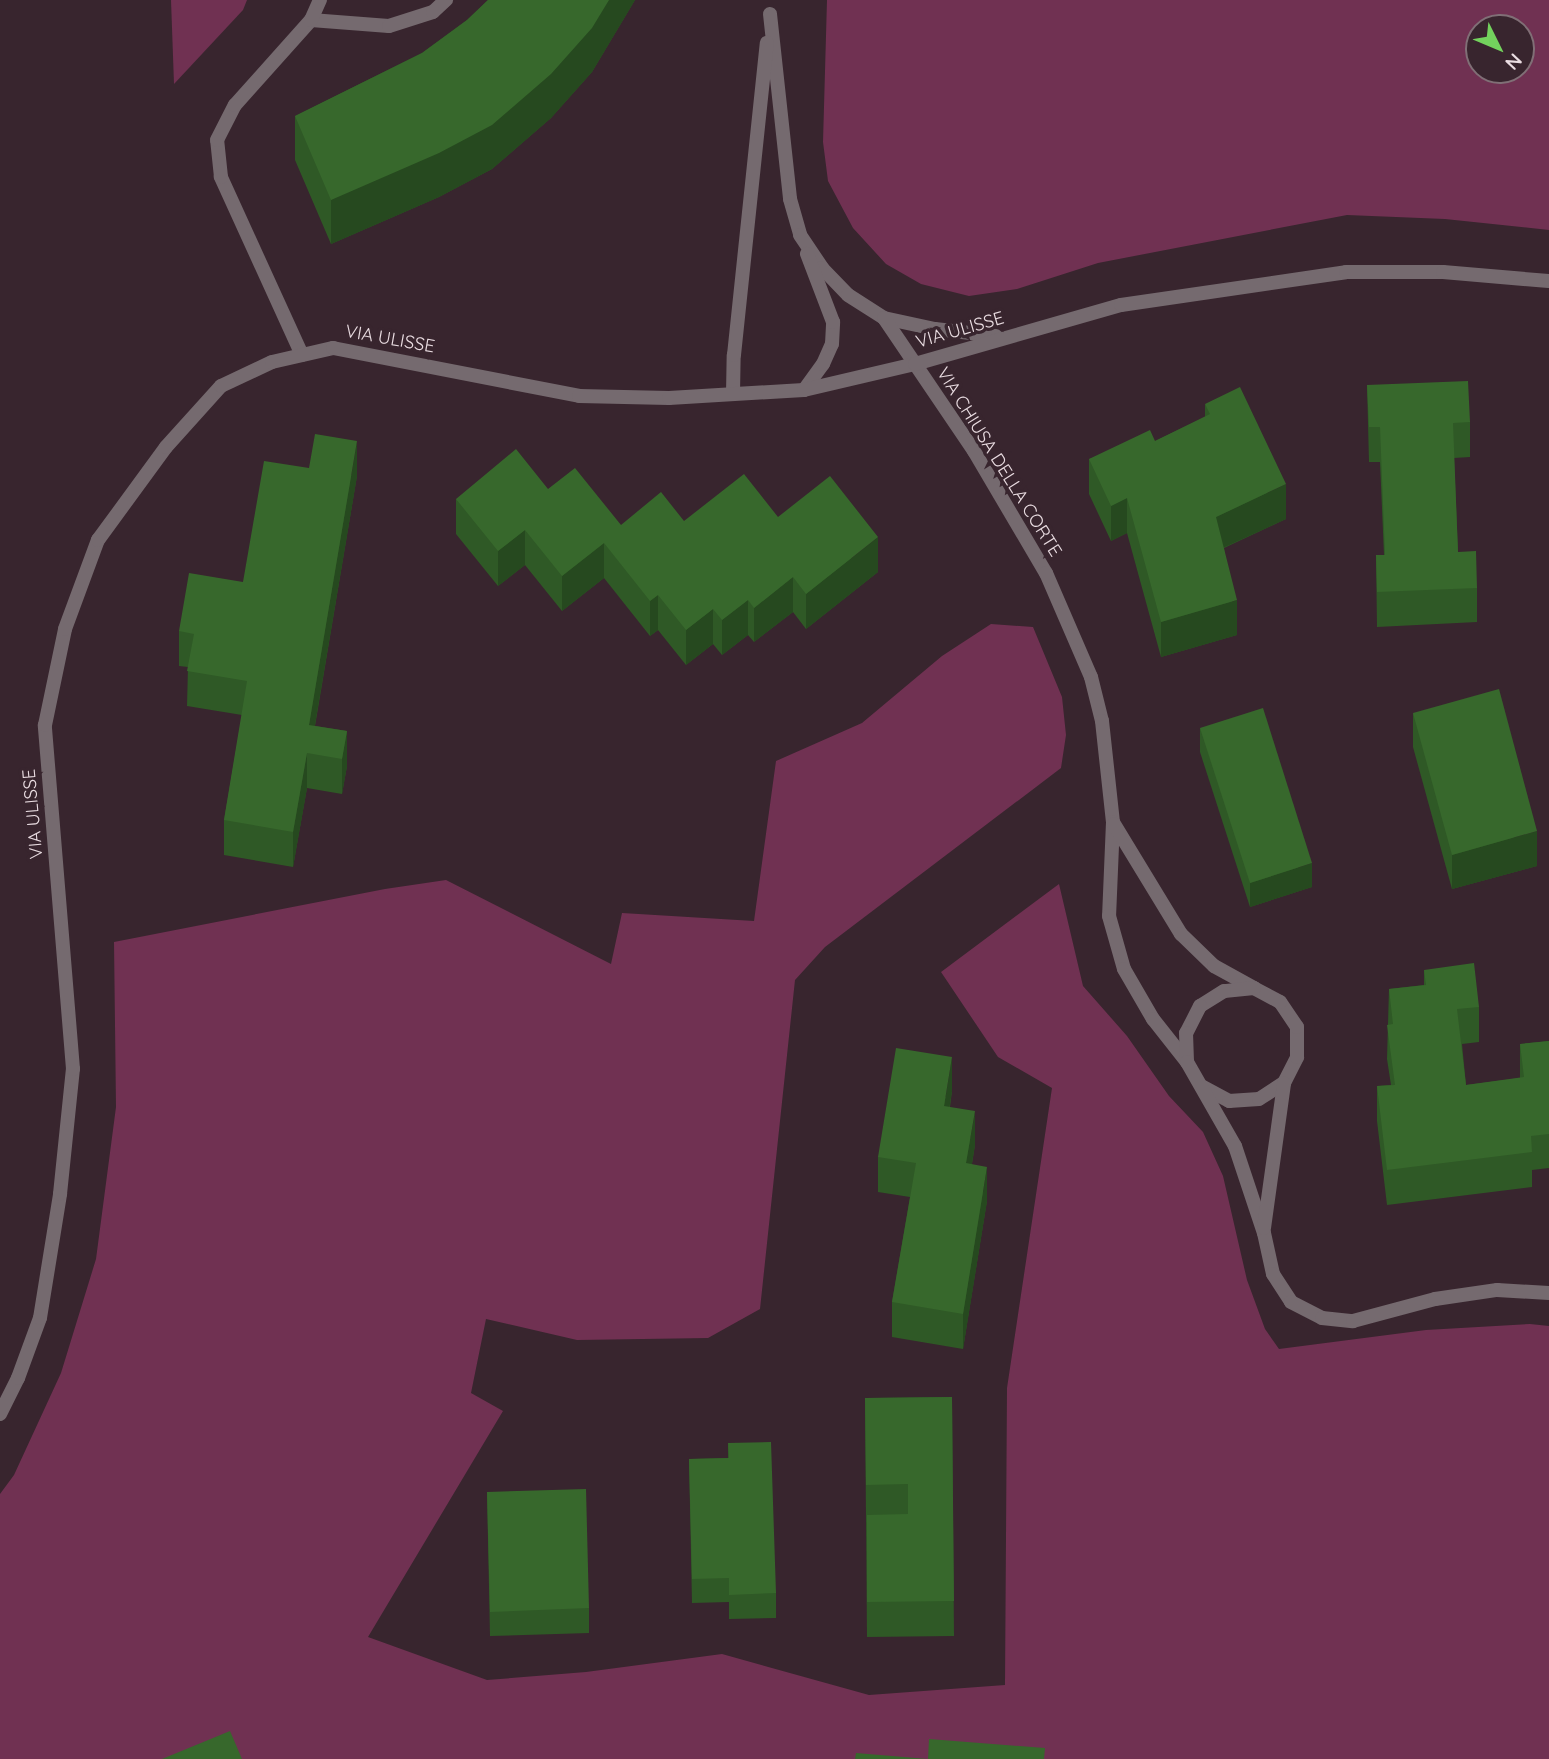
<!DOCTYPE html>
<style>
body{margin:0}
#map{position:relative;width:1549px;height:1759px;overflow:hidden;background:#38252e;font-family:Quicksand,sans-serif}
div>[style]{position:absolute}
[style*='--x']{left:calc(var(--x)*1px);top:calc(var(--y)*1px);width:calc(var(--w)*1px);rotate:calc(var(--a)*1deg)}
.green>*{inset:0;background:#703152}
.service>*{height:14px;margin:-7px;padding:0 7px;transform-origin:7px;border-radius:7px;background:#756a6f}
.minor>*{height:14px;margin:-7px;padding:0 7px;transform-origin:7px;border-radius:7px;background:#756a6f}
.wall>*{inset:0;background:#2f5926}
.shaded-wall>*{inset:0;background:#26491f}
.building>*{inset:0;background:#37682c}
span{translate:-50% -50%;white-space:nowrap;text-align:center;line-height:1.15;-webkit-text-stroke:7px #38252e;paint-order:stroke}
.street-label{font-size:18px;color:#ebdee3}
.north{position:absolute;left:1465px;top:14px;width:70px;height:70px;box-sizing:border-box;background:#38252e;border:2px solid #806f76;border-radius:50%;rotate:133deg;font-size:19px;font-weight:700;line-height:28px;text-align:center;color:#ebdee3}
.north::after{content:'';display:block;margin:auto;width:24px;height:32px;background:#73d25d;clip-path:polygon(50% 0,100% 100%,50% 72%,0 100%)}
</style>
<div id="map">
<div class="green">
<i style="clip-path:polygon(171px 0,247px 0,243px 10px,174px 84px)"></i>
<i style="clip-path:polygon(evenodd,827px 0,1549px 0,1549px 230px,1445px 219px,1347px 215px,1098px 263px,1017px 289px,969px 296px,921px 284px,886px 264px,853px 228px,828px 181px,823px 142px,827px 0,1479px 28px,1521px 28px,1521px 70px,1479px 70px,1479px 28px)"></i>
<i style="clip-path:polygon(991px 624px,1033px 627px,1062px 697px,1066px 735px,1061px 768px,825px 947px,795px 980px,760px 1309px,708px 1338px,577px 1340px,486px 1319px,471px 1393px,503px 1411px,368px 1637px,487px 1680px,586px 1672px,722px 1654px,869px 1695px,1005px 1685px,1007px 1388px,1052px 1088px,998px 1057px,941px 972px,1059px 884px,1083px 986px,1127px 1036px,1169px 1096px,1203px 1132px,1223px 1176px,1247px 1280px,1265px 1329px,1279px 1349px,1426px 1330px,1530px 1324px,1549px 1326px,1549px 1759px,0 1759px,0 1494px,14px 1475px,61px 1373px,96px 1259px,116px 1107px,114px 942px,385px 889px,446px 880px,611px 964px,622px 913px,754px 921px,776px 761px,862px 723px,942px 656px)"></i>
</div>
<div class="service">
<i style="--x:311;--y:20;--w:78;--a:4.4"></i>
<i style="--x:389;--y:26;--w:46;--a:-17.7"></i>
<i style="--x:433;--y:12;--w:18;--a:-43"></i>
<i style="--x:302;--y:355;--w:196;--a:-114.5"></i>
<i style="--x:221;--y:177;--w:37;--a:-96"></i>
<i style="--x:217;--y:140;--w:39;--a:-63"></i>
<i style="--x:235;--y:105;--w:114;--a:-48.2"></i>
<i style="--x:311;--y:20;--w:22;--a:-66"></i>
</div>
<div class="minor">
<i style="--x:770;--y:14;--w:186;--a:83.8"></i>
<i style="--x:790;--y:199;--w:37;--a:74"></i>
<i style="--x:800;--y:235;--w:40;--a:56"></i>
<i style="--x:822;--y:268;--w:37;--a:46"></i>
<i style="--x:848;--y:295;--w:43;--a:32.6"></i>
<i style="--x:884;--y:318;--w:52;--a:12.2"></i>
<i style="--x:935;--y:329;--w:61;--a:6.5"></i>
<i style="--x:884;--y:318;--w:161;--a:55.9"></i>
<i style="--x:974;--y:451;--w:142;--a:59.5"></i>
<i style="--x:1046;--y:573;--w:113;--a:66.6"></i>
<i style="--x:1091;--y:677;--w:45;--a:76"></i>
<i style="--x:1102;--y:721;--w:102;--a:83.8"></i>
<i style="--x:1113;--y:822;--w:94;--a:92.4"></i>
<i style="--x:1109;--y:916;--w:55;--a:74.2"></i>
<i style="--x:1124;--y:969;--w:58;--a:59.9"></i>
<i style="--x:1153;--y:1019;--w:55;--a:51.7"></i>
<i style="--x:804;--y:390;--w:32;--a:-54"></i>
<i style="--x:823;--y:364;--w:22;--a:-66"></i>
<i style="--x:832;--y:344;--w:22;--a:-87"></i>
<i style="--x:833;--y:322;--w:73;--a:-110.9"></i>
<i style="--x:733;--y:394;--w:39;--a:-89"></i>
<i style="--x:734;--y:355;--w:314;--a:-84"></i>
<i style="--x:1114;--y:824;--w:129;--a:58.7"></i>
<i style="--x:1181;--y:934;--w:46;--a:44.1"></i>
<i style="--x:1214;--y:966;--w:46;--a:28.8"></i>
<i style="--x:1203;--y:1087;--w:30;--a:28"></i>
<i style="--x:1229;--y:1101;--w:30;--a:-4"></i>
<i style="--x:1259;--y:1099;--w:30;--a:-33"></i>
<i style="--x:1284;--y:1083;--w:29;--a:-63"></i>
<i style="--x:1297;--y:1057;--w:30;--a:-90"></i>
<i style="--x:1297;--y:1027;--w:30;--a:-124"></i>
<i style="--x:1280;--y:1002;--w:30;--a:-152"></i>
<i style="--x:1254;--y:988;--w:30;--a:174"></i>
<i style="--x:1224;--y:991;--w:28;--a:148"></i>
<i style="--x:1200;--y:1006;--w:30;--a:117"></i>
<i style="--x:1186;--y:1033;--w:29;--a:88"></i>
<i style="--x:1187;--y:1062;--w:97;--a:60.3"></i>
<i style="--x:1235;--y:1146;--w:92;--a:71.6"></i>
<i style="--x:1264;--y:1233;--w:42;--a:77.6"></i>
<i style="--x:1273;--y:1274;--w:33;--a:57"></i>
<i style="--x:1291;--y:1302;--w:35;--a:27"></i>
<i style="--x:1322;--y:1318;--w:31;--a:6"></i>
<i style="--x:1353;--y:1321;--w:85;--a:-15"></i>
<i style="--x:1435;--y:1299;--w:63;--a:-8.3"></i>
<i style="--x:1497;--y:1290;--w:52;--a:3.3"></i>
<i style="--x:1264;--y:1228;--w:146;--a:-82.1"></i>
<i style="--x:0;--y:1414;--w:40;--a:-63.4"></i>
<i style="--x:18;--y:1378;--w:64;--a:-69.9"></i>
<i style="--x:40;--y:1318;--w:126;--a:-80.8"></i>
<i style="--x:60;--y:1194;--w:126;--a:-84.1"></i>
<i style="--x:73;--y:1069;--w:345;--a:-94.7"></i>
<i style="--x:45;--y:725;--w:98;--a:-78.2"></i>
<i style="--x:65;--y:629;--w:95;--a:-69.7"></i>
<i style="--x:98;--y:540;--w:115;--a:-53.8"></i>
<i style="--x:166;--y:447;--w:82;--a:-48"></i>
<i style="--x:221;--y:386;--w:56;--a:-25.2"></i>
<i style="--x:272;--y:362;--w:63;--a:-12.9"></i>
<i style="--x:333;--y:348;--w:251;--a:11"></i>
<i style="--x:579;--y:396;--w:90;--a:1.3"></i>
<i style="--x:669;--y:398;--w:135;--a:-3.4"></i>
<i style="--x:804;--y:390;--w:114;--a:-13.2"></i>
<i style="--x:915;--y:364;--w:214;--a:-16"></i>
<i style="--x:1121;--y:305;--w:227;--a:-8.3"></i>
<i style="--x:1346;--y:272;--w:97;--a:0"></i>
<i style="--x:1443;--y:272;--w:106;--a:4.9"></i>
</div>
<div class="wall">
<i style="clip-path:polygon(488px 0,635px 0,592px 72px,551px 118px,492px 169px,439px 197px,331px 244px,295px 160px,295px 116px,422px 53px,467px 20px)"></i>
<i style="clip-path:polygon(1367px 385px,1470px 422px,1470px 457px,1454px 458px,1458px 552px,1477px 588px,1477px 622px,1377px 627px,1376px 555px,1384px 555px,1380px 462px,1369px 462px)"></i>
<i style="clip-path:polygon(1205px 404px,1286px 519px,1224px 548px,1237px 635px,1161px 657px,1127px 533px,1111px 541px,1089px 494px,1089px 459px,1155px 441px,1205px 417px)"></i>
<i style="clip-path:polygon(309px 468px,357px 476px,315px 726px,347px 731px,347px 766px,342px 794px,307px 788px,293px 867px,224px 855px,224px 820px,242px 715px,187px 706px,188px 667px,179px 666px,179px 631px,243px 582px)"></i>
<i style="clip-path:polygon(548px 489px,621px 525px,778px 517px,878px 572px,806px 629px,793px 612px,754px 642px,748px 635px,722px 655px,713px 644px,686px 665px,658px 630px,650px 636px,604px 578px,562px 611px,525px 565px,498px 586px,456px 534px,456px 499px)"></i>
<i style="clip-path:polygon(1413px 713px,1537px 866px,1452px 889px,1413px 747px)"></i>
<i style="clip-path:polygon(1200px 728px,1312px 887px,1250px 907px,1200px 752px)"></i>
<i style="clip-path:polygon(1424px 970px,1479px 1007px,1479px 1042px,1462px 1044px,1466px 1085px,1520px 1078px,1520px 1044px,1549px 1041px,1549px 1168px,1532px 1170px,1532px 1187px,1387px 1205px,1377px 1121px,1377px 1086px,1391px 1085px,1387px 1059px,1389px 989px,1424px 985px)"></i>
<i style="clip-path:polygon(952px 1091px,950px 1107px,975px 1145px,972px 1164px,987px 1201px,963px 1349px,892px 1337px,892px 1302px,910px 1197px,878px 1192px,878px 1157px)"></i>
<i style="clip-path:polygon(952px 1397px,954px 1636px,867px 1637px,865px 1398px)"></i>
<i style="clip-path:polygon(728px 1443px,776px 1593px,776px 1618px,729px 1619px,729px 1602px,692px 1603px,689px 1459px,728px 1458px)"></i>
<i style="clip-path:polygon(487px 1492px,589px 1608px,589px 1633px,490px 1636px)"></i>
</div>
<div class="shaded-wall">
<i style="clip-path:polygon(609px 0,635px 0,592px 72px,551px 118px,492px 169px,439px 197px,331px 244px,331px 200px)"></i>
<i style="clip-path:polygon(357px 441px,357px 476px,310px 754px,309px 725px)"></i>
<i style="clip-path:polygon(1286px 484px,1286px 519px,1216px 551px,1216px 517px)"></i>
<i style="clip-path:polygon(1127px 498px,1127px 533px,1111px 541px,1111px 506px)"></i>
<i style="clip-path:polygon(525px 530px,525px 565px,498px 586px,498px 551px)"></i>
<i style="clip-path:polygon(878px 537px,878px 572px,806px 629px,806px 594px)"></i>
<i style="clip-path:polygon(604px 543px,604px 578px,562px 611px,562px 576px)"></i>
<i style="clip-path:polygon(793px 577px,793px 612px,754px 642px,754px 608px)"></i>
<i style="clip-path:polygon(658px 595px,658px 630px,650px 636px,650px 601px)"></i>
<i style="clip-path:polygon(748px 600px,748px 635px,722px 655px,722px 620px)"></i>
<i style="clip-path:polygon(1237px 600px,1237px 635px,1161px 657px,1161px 622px)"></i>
<i style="clip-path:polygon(713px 609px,713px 644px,686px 665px,686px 630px)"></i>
<i style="clip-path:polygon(347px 731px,347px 766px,342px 794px,342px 759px)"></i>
<i style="clip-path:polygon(307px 753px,307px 788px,293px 867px,293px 832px)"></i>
<i style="clip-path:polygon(1537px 831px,1537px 866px,1452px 889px,1452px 855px)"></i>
<i style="clip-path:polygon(1312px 863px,1312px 887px,1250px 907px,1250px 883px)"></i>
<i style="clip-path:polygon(952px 1057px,952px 1091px,944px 1141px,944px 1106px)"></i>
<i style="clip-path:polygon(975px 1111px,975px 1145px,966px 1198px,966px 1163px)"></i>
<i style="clip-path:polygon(987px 1167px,987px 1201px,963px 1349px,963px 1314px)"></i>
</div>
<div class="building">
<i style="clip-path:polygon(488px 0,609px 0,592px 28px,551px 74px,492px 125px,439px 153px,331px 200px,295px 116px,422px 53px,467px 20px)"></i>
<i style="clip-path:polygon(1468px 381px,1470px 422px,1453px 423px,1458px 552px,1476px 551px,1477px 588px,1377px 592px,1376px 555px,1385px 555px,1380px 427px,1369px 427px,1367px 385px)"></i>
<i style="clip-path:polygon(1240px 387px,1286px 484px,1216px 517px,1237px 600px,1161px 622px,1127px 498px,1111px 506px,1089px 459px,1150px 430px,1155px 441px,1210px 414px,1205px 404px)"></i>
<i style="clip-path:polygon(315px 434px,357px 441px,309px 725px,347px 731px,342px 759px,307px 753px,293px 832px,224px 820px,247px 681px,187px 671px,194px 634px,179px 631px,189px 573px,243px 582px,264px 461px,309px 468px)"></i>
<i style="clip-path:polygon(516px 449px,548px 489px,575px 468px,621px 525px,661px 492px,684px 521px,744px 474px,778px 517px,830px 476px,878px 537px,806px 594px,793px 577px,754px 608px,748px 600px,722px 620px,713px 609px,686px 630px,658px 595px,650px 601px,604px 543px,562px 576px,525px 530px,498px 551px,456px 499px)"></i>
<i style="clip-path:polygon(1499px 689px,1537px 831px,1452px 855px,1413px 713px)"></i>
<i style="clip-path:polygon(1263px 708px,1312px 863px,1250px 883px,1200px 728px)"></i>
<i style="clip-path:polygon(1474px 963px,1479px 1007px,1457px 1009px,1466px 1085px,1524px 1077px,1520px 1044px,1549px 1041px,1549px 1134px,1531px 1136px,1532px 1152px,1387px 1170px,1377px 1086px,1395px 1085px,1387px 1025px,1393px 1024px,1389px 989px,1426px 985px,1424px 970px)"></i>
<i style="clip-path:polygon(896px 1048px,952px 1057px,944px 1106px,975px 1111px,966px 1163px,987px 1167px,963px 1314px,892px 1302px,916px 1163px,878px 1157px)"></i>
<i style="clip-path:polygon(952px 1397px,954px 1601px,867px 1602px,867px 1515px,908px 1514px,908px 1484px,866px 1485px,865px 1398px)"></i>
<i style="clip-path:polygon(771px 1442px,776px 1593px,729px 1595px,729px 1578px,692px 1579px,689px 1459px,729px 1458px,728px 1443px)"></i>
<i style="clip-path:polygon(586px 1489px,589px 1608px,490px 1612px,487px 1492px)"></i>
<i style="clip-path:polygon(230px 1731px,242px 1759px,162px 1759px)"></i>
<i style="clip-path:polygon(929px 1739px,1045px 1748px,1044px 1759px,855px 1759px,856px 1753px,928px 1759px)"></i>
</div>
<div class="street-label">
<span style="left:960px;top:330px;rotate:-16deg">VIA ULISSE</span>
<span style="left:390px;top:339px;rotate:10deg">VIA ULISSE</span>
<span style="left:999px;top:462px;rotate:58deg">VIA CHIUSA DELLA CORTE</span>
<span style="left:33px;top:814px;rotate:-95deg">VIA ULISSE</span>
</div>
<div class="north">N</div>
</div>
